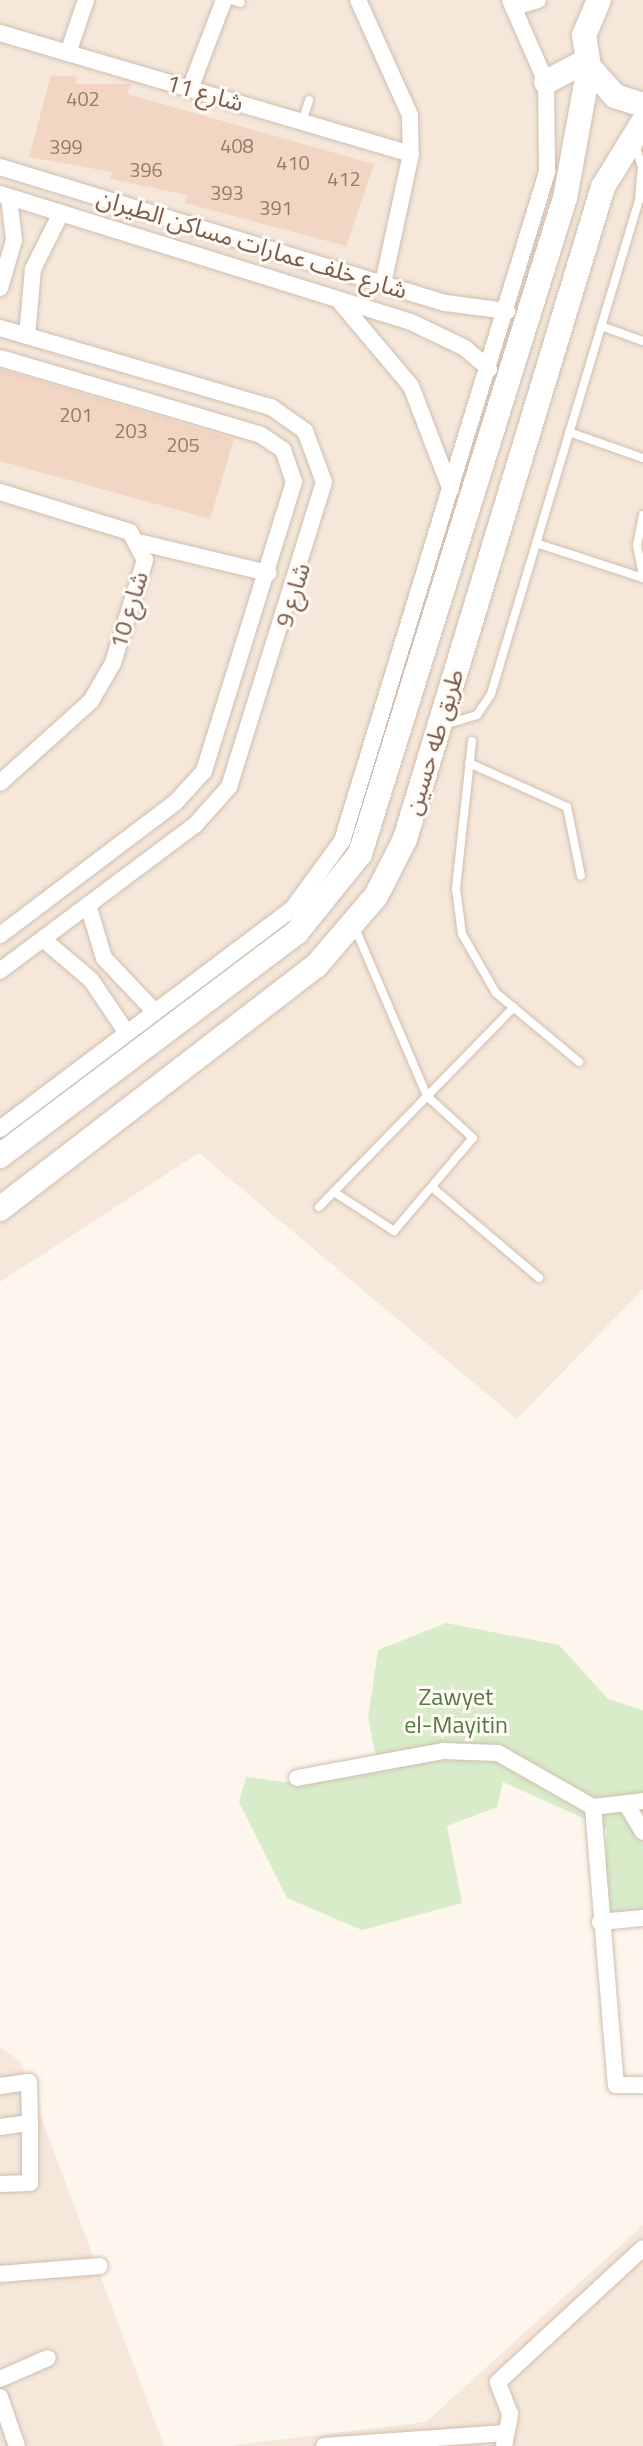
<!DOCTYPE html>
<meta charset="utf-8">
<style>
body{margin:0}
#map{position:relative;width:643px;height:2446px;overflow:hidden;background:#fdf6ec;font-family:"Titillium Web","Noto Sans Arabic",sans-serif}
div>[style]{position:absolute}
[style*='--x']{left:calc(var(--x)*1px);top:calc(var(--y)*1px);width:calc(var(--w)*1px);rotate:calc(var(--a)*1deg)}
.residential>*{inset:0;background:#f5e8da}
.green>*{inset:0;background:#d8ecc9}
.building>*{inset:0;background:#f3d5c3}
.roads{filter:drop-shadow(0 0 2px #d1beb0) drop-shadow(0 0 2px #d1beb0)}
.service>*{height:8px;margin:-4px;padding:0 4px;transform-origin:4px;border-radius:4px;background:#fff}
.minor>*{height:16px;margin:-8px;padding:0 8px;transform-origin:8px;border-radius:8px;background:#fff}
.secondary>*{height:24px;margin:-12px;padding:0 12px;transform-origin:12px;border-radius:12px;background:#fff}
span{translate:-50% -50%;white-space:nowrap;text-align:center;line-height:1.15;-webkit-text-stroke:6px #fffaf3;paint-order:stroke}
.number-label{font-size:20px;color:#987a6a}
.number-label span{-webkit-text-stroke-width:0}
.street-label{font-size:24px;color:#7a5c4d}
.park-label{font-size:24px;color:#537a41}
</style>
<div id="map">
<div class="residential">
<i style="clip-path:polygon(0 0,643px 0,643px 1289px,517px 1419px,199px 1153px,0 1282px)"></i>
<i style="clip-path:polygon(0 2047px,20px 2061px,164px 2446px,0 2446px)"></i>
<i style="clip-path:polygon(643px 2225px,643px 2446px,228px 2446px,426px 2422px)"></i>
</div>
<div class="green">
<i style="clip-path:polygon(446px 1623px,559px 1645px,608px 1699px,643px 1710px,643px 1916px,602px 1919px,607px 1829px,503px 1782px,497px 1807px,447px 1826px,462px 1903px,362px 1930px,287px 1898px,239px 1802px,246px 1777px,292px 1783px,377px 1761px,368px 1718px,378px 1650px)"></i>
</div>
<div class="building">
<i style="clip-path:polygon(51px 75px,77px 77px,76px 84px,131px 84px,127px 94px,374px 164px,346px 246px,185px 203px,188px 195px,110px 179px,112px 172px,29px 157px)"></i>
<i style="clip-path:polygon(0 369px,234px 439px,210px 519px,0 461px)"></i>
</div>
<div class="roads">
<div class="service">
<i style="--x:231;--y:0;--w:10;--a:17"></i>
<i style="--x:302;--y:122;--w:23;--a:-72"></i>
<i style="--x:601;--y:326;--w:45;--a:19.7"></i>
<i style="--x:569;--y:432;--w:78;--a:19.4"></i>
<i style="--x:643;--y:515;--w:31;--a:101"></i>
<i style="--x:637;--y:545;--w:31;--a:79"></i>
<i style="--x:536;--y:543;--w:113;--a:18.1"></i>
<i style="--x:444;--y:725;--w:34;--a:-17"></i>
<i style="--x:477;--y:715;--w:25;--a:-56"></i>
<i style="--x:491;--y:694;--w:516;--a:-73.32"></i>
<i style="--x:639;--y:200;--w:33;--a:-85"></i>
<i style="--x:642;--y:167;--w:24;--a:-107"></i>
<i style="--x:472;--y:741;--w:149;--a:96.2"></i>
<i style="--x:456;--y:889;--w:45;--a:82.4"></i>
<i style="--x:462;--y:934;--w:68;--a:60"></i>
<i style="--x:496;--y:993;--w:108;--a:39.7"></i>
<i style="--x:469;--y:763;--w:107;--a:24.2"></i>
<i style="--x:567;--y:807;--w:70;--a:78.5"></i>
<i style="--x:433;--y:1188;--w:139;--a:40.3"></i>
<i style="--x:334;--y:1192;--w:72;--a:33"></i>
<i style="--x:394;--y:1231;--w:122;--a:-49.7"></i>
<i style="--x:473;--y:1138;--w:62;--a:-137.6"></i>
<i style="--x:427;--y:1096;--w:183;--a:-113.2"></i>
<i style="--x:319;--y:1207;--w:279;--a:-45.7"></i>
</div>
<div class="minor">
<i style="--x:358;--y:0;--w:126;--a:65.7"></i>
<i style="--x:410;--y:115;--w:39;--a:89"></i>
<i style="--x:411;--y:154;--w:133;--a:102.2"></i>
<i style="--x:514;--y:7;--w:25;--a:-16"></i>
<i style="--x:0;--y:33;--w:428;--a:16.4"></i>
<i style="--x:68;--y:53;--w:56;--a:-71.2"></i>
<i style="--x:190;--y:89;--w:95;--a:-69.1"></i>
<i style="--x:0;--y:167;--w:466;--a:17"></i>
<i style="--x:446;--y:303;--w:62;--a:7.5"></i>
<i style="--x:0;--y:194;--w:430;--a:17.3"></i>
<i style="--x:411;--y:322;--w:60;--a:25.7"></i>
<i style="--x:465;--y:348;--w:32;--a:41"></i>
<i style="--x:0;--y:288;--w:50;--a:-73.7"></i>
<i style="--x:14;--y:240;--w:43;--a:-96.6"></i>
<i style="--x:341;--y:303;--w:109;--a:49.9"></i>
<i style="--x:411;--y:386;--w:111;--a:69"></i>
<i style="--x:0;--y:328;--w:282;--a:16.3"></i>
<i style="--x:271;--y:407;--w:42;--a:35.2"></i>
<i style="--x:305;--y:431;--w:54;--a:69.6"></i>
<i style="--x:324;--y:482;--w:319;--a:107.3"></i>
<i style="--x:229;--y:787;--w:51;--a:131.8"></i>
<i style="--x:195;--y:825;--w:244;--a:143.2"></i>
<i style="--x:27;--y:336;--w:67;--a:-84.9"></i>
<i style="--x:33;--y:269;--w:63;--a:-63.4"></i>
<i style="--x:0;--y:358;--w:272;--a:16.4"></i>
<i style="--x:261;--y:435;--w:27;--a:34"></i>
<i style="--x:283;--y:450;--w:34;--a:71"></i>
<i style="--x:294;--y:482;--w:303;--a:107.3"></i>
<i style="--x:204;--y:771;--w:42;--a:132.1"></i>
<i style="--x:176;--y:802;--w:221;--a:142.9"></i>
<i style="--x:0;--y:492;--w:136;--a:17.1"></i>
<i style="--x:130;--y:532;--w:32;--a:62"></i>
<i style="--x:145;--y:560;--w:108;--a:107.3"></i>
<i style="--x:113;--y:663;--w:44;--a:120.1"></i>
<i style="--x:91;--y:701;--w:122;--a:138"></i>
<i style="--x:142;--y:543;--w:130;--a:13.4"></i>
<i style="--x:88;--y:905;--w:55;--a:73.2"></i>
<i style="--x:104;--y:958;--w:74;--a:46.6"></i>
<i style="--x:43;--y:939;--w:63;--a:40.5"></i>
<i style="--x:91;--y:980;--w:64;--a:55.8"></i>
<i style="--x:0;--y:1129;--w:367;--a:-37"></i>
<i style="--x:293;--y:908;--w:83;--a:-53.8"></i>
<i style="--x:342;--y:841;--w:700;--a:-72.96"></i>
<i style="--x:547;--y:172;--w:90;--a:-90.6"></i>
<i style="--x:546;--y:82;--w:90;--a:-113.7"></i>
<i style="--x:297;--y:1778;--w:148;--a:-10.5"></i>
<i style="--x:443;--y:1751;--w:55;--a:2.1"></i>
<i style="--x:498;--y:1753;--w:109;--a:29.6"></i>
<i style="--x:593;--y:1807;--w:50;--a:-6.8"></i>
<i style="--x:593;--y:1807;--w:279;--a:85.3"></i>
<i style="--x:616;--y:2085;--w:27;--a:0"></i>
<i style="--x:628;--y:1807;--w:29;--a:59"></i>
<i style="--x:600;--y:1922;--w:43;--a:-5.3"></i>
<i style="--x:0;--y:2086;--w:29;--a:-8"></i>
<i style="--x:29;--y:2082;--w:41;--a:88.6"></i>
<i style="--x:30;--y:2123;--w:60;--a:90"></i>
<i style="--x:30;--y:2183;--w:30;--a:178"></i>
<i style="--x:0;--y:2127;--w:30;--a:-8"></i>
<i style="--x:0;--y:2274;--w:100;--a:-4.6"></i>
<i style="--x:0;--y:2379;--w:52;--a:-23.6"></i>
<i style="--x:0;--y:2397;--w:52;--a:70.9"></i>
<i style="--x:324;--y:2446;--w:182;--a:-4.1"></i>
<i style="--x:504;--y:2446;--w:33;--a:-79"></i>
<i style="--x:510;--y:2414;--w:34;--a:-111"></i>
<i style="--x:498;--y:2382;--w:197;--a:-42.7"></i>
</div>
<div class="secondary">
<i style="--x:599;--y:0;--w:38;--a:113"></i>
<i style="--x:584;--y:35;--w:32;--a:81"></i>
<i style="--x:589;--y:67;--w:39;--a:48"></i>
<i style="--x:615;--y:96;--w:29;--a:18"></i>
<i style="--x:546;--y:82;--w:45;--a:-27.7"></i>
<i style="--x:0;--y:1156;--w:372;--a:-37"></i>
<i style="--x:297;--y:932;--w:100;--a:-51.1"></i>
<i style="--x:360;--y:854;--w:687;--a:-72.65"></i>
<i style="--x:565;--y:198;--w:133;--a:-79.6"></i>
<i style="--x:0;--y:1209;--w:399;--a:-37.6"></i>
<i style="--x:316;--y:966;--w:92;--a:-49.4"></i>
<i style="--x:376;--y:896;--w:64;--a:-63"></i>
<i style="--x:405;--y:839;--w:681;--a:-73.11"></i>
<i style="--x:603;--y:187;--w:76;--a:-58.4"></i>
</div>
</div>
<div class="number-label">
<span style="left:83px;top:98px">402</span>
<span style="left:237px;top:145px">408</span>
<span style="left:66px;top:146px">399</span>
<span style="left:293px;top:162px">410</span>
<span style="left:146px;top:169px">396</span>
<span style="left:344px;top:178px">412</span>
<span style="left:227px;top:192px">393</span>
<span style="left:276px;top:207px">391</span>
<span style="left:76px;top:414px">201</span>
<span style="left:131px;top:430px">203</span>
<span style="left:183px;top:444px">205</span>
</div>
<div class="street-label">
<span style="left:205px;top:93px;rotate:16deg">شارع 11</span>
<span style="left:252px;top:244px;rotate:17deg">شارع خلف عمارات مساكن الطيران</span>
<span style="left:293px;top:595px;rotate:-73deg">شارع 9</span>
<span style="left:129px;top:610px;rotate:-73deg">شارع 10</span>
<span style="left:434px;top:742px;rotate:-73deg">طريق طه حسين</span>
</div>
<div class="park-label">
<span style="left:456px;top:1711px">Zawyet<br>el-Mayitin</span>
</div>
</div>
